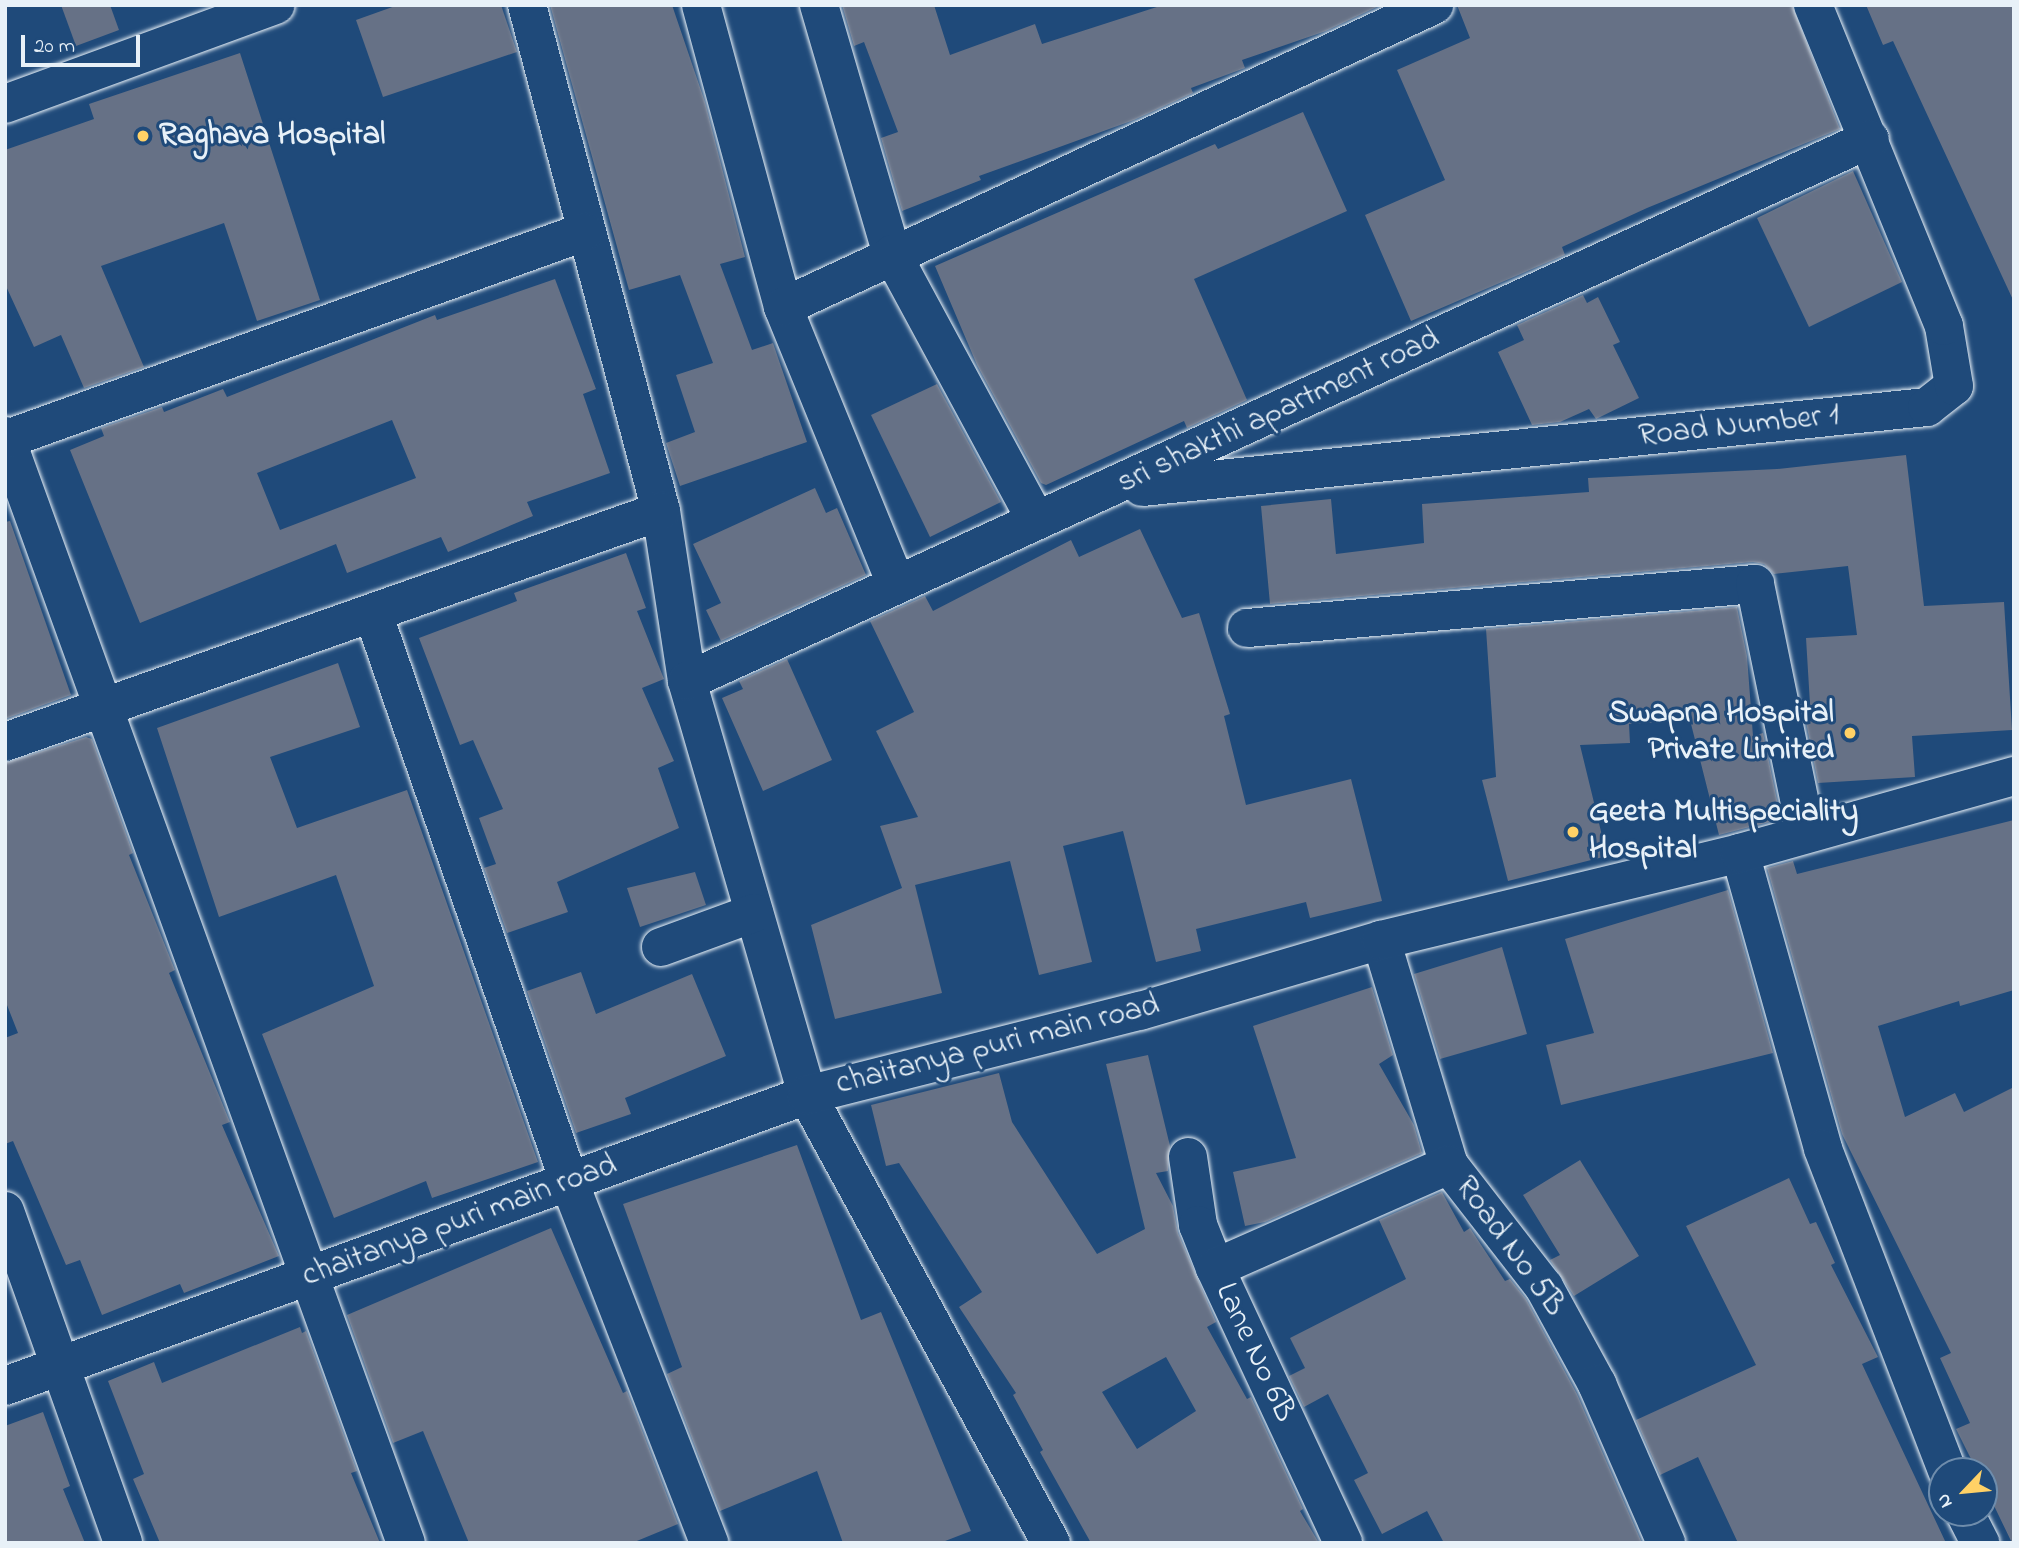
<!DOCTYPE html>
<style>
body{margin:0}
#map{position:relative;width:2019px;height:1548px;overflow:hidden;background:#1f4a7a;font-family:"Indie Flower",sans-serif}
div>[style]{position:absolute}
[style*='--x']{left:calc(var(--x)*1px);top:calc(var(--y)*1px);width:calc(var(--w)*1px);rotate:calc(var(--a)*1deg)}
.building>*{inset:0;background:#667186}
.roads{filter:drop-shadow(0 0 2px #e8f1f8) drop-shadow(0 0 2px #e8f1f8)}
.minor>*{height:38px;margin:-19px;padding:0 19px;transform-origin:19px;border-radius:19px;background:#1f4a7a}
.dots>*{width:19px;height:19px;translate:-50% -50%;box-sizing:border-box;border:4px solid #1f4a7a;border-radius:50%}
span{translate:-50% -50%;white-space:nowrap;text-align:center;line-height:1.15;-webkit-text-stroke:6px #1f4a7a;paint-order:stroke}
.poi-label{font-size:32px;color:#e8f1f8;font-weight:700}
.left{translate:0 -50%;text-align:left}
.right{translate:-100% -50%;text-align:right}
.street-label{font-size:32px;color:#e8f1f8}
.frame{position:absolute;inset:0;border:7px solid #e8f1f8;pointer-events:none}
.north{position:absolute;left:1928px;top:1457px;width:70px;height:70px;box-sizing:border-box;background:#1f4a7a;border:2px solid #6f8dac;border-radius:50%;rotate:244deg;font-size:19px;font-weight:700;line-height:28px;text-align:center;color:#e8f1f8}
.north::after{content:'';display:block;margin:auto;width:24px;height:32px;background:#ffd166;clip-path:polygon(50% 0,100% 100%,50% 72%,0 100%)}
.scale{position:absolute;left:21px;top:35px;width:119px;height:32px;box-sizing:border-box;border:4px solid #e8f1f8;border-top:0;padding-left:9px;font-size:21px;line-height:24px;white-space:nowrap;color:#e8f1f8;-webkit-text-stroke:5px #1f4a7a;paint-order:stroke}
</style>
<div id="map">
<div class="building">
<i style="clip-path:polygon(61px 5px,110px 5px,119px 30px,76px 46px)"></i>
<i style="clip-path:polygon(398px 5px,501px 5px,517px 52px,383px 97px,356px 20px)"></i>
<i style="clip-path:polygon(550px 5px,672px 5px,705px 102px,745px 257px,720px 264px,752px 350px,773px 343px,807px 442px,680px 486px,666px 443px,695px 432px,676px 375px,713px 363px,680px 275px,629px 290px)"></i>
<i style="clip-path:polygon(842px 5px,934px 5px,950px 55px,1035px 24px,1042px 44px,1163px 5px,1381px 5px,1326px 31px,1242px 60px,1245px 68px,1191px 88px,1193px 93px,1134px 120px,979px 176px,981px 180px,902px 211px,881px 138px,898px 132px,864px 42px,854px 46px)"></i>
<i style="clip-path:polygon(1457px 5px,1792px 5px,1840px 129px,1647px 208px,1562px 247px,1565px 255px,1411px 321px,1365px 215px,1445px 180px,1397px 70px,1470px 38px)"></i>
<i style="clip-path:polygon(1866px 5px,2014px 5px,2014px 302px,1893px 41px,1883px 45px)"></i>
<i style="clip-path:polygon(240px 53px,320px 300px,257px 321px,224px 223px,101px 266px,144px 367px,84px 388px,61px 335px,34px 347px,5px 284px,5px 150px,94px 119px,89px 104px)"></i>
<i style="clip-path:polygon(1303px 112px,1347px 211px,1194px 279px,1247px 400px,1187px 428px,1184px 421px,1046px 485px,1041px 483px,977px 365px,935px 266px,1215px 144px,1218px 149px)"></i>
<i style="clip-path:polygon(1853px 171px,1902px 282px,1809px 327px,1757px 218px)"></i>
<i style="clip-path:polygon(evenodd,555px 279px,596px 389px,583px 394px,610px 473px,527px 502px,533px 516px,448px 552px,441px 537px,347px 573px,336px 544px,140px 623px,70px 450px,104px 436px,101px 428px,162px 407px,164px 412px,223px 389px,227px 397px,435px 315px,437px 320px,555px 279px,392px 420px,416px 478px,280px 530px,257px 473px,392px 420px)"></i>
<i style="clip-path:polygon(1583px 295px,1587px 303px,1598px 297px,1620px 342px,1613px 345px,1639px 398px,1596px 419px,1589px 409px,1560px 422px,1532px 425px,1498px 352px,1524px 340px,1517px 325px)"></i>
<i style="clip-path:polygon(937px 384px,1001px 502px,930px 537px,871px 415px)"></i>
<i style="clip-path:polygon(1906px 455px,1924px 606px,2004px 602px,2012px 730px,1912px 736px,1915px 777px,1818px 783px,1806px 722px,1811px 721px,1806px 638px,1857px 635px,1848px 566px,1774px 574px,1764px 564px,1753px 562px,1270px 604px,1261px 506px,1331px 499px,1336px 554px,1424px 543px,1422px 504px,1589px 492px,1588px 478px,1777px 469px)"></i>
<i style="clip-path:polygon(815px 488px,826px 513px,837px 508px,866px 575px,721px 641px,706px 610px,721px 603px,693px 544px)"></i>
<i style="clip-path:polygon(10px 521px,71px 695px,5px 719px,5px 522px)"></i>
<i style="clip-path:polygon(1140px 529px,1182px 618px,1199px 613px,1230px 714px,1224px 716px,1246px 805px,1351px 779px,1382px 901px,1310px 918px,1306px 902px,1196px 929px,1201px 951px,1156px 962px,1123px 831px,1063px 846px,1092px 962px,1039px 975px,1010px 861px,915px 885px,942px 993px,835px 1019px,811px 925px,902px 888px,880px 826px,918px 817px,876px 731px,914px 712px,870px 621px,925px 596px,933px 611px,1071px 540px,1079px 557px)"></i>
<i style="clip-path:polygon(626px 553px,646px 608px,637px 611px,664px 679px,642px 688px,674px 761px,658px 768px,679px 828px,557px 882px,568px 912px,507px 933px,484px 868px,496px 864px,479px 818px,503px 809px,473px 740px,460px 745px,419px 638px,517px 601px,514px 593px)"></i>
<i style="clip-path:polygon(1737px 607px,1747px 656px,1753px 736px,1763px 733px,1781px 819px,1719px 835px,1690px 720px,1629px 724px,1630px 743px,1580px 745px,1607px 856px,1508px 881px,1482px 780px,1496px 777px,1486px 629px)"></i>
<i style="clip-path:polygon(787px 659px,832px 760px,763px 791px,722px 698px,743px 689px,739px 681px)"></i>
<i style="clip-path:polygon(338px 663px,360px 727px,270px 757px,297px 828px,407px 790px,538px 1162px,432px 1198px,426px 1181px,334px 1218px,262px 1034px,374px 986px,336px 875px,219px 917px,157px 728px)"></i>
<i style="clip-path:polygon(86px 737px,92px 739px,133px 853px,129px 855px,175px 970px,169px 973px,230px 1122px,222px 1125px,279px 1256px,184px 1293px,180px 1284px,102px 1315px,80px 1260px,66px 1265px,13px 1141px,5px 1144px,5px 1038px,18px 1033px,5px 1000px,5px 763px)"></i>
<i style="clip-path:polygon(2014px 820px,2014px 990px,1960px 1006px,1959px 1001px,1878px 1026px,1905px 1117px,1955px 1093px,1964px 1112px,2014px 1087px,2012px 1543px,1984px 1485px,1984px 1471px,1977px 1471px,1956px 1429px,1970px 1423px,1940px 1358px,1951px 1353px,1842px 1134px,1767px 868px,1793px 861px,1797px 874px)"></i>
<i style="clip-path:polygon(695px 872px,706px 905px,640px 927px,627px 888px)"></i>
<i style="clip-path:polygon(1728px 890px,1773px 1053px,1561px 1105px,1546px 1045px,1594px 1033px,1565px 939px)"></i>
<i style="clip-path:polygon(1502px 947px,1527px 1034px,1440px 1059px,1414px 974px)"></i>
<i style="clip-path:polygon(581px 972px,596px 1014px,692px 974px,726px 1056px,625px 1098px,631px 1114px,576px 1133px,527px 991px)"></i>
<i style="clip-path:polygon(1372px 987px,1393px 1055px,1379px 1064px,1414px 1125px,1422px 1153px,1265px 1222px,1245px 1226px,1233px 1172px,1296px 1158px,1253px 1026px)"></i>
<i style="clip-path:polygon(evenodd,1148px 1055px,1170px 1146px,1168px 1171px,1156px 1173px,1173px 1206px,1178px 1233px,1216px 1322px,1207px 1327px,1247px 1399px,1251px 1397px,1303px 1509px,1300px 1511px,1319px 1543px,1091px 1543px,1040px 1452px,1043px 1450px,1013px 1395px,1016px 1393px,959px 1307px,982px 1292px,899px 1163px,886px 1166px,871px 1105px,999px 1073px,1012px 1122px,1097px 1254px,1145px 1229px,1106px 1064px,1148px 1055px,1166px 1357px,1196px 1411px,1137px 1449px,1102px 1392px,1166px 1357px)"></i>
<i style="clip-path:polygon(797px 1145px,861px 1320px,881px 1312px,971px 1531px,940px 1543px,843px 1543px,817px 1471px,720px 1511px,667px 1374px,682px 1367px,623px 1204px)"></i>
<i style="clip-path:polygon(1580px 1160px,1639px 1256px,1574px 1296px,1550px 1260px,1560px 1255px,1523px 1195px)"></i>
<i style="clip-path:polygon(1789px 1178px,1810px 1224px,1816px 1222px,1835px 1263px,1831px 1265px,1878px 1357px,1862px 1364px,1946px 1543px,1738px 1543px,1698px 1457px,1660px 1475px,1636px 1420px,1756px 1365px,1686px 1226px)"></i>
<i style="clip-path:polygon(1442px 1192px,1464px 1232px,1470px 1228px,1505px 1281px,1510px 1279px,1526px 1299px,1577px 1394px,1642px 1543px,1444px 1543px,1427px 1511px,1382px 1534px,1354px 1480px,1368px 1473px,1328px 1394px,1304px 1407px,1289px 1376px,1305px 1368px,1290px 1338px,1406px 1279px,1379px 1220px)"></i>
<i style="clip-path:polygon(551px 1228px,623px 1393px,627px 1391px,678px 1524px,632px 1543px,469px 1543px,423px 1431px,393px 1443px,347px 1315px)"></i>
<i style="clip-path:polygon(300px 1327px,302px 1333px,306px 1331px,357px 1471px,351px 1473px,380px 1543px,160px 1543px,133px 1479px,144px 1474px,108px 1381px,154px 1362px,162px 1383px)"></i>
<i style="clip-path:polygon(43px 1412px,70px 1486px,63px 1489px,85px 1543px,5px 1543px,5px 1426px)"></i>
</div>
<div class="roads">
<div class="minor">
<i style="--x:527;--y:5;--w:523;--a:75.17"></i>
<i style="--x:661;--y:511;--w:172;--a:81.3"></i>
<i style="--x:687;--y:681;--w:431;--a:73.8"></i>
<i style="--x:807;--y:1095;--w:510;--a:61.43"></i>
<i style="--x:701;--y:5;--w:313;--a:74.8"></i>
<i style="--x:783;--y:307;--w:299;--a:67.8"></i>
<i style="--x:819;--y:5;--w:259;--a:73.7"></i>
<i style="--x:892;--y:254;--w:301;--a:61.6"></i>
<i style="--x:5;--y:104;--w:288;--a:-20.1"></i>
<i style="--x:783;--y:307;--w:718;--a:-24.89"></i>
<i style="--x:5;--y:436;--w:1177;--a:70.09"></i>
<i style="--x:7;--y:439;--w:613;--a:-19.74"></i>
<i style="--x:1142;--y:487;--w:789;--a:-5.82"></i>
<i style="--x:1927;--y:407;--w:34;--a:-38"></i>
<i style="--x:1954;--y:386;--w:61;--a:-99.5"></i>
<i style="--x:1944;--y:326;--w:347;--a:-112.2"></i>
<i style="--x:373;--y:613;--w:604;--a:70.97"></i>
<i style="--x:570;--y:1184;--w:385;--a:68.8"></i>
<i style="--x:1247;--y:628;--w:510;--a:-4.95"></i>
<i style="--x:1755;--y:584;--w:254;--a:78.4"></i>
<i style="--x:687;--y:681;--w:1301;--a:-24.62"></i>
<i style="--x:5;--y:742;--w:695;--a:-19.4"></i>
<i style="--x:1740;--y:853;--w:307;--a:74.3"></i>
<i style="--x:1823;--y:1149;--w:345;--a:68.9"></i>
<i style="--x:1381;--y:940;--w:235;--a:73.2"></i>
<i style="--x:1449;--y:1165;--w:155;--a:52.1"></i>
<i style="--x:1544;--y:1287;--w:111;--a:61.3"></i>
<i style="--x:1597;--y:1384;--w:173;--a:66.5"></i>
<i style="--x:661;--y:947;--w:99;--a:-20.1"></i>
<i style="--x:1188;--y:1157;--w:69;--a:81.6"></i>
<i style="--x:1198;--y:1225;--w:46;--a:68.4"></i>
<i style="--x:1215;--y:1268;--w:303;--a:65"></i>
<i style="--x:5;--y:1211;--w:352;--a:70.4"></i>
<i style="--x:1215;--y:1268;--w:256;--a:-23.8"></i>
<i style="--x:5;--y:1386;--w:853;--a:-19.94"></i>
<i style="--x:807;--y:1095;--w:343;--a:-14.2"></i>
<i style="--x:1140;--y:1011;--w:251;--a:-16.4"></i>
<i style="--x:1381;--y:940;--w:369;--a:-13.6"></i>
<i style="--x:1740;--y:853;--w:285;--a:-15.7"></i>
<i style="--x:1965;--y:1513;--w:34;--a:63"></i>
</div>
</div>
<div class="dots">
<i style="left:143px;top:136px;background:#ffd166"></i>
<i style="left:1850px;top:733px;background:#ffd166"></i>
<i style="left:1573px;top:832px;background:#ffd166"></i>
</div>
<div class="poi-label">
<span class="left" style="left:159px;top:136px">Raghava Hospital</span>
<span class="right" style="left:1834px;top:733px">Swapna Hospital<br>Private Limited</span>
<span class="left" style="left:1589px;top:832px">Geeta Multispeciality<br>Hospital</span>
</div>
<div class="street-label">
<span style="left:1279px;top:412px;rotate:-25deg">sri shakthi apartment road</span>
<span style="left:1739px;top:427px;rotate:-6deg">Road Number 1</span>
<span style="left:998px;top:1046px;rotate:-14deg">chaitanya puri main road</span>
<span style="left:460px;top:1222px;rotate:-20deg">chaitanya puri main road</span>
<span style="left:1509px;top:1247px;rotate:54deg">Road No 5B</span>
<span style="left:1254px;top:1353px;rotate:65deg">Lane No 6B</span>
</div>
<div class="frame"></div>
<div class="north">N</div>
<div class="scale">20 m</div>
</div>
